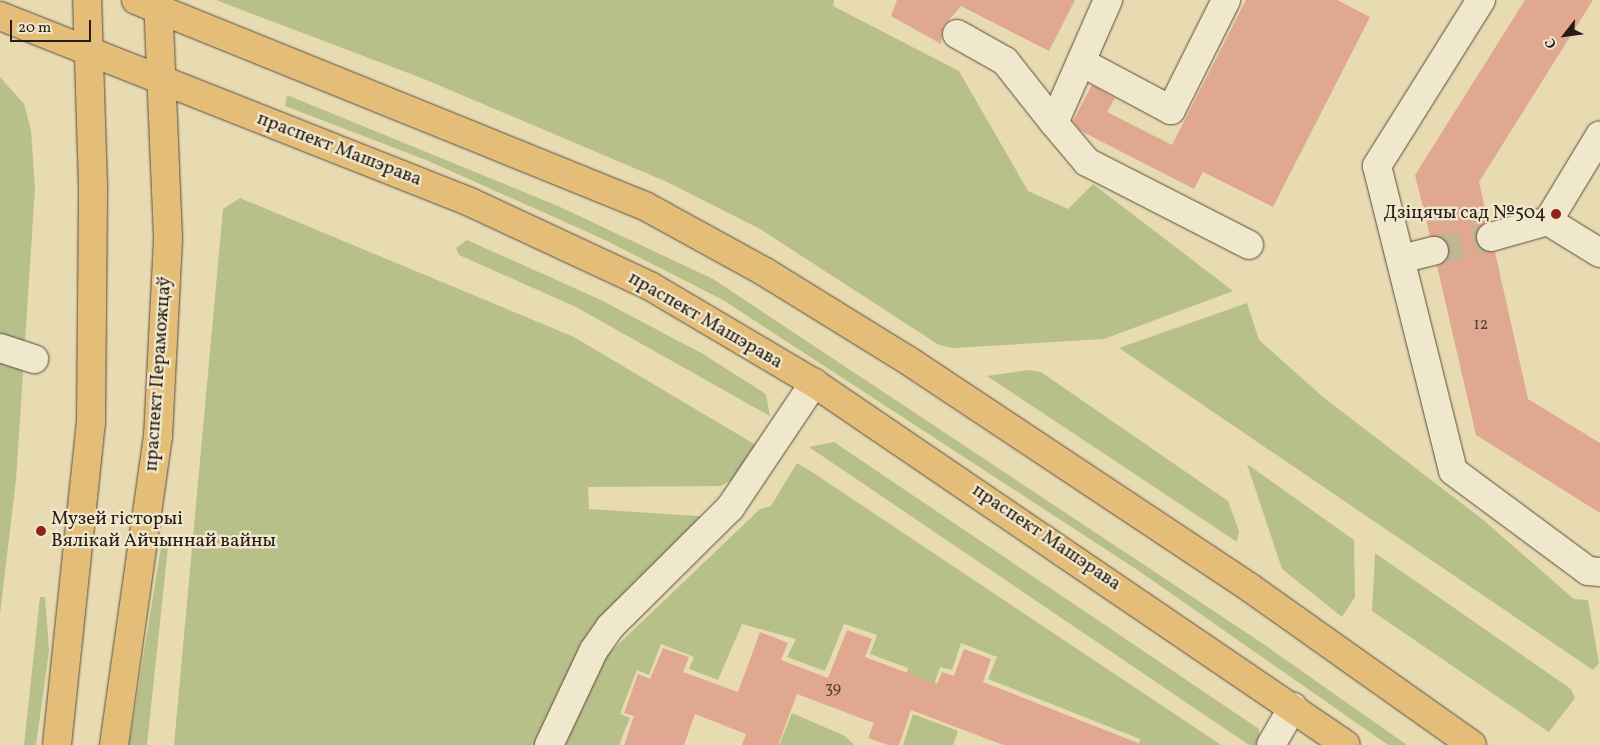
<!DOCTYPE html>
<meta charset="utf-8">
<style>
body{margin:0}
#map{position:relative;width:1600px;height:745px;overflow:hidden;background:#e8dbb2;font-family:Vollkorn,serif}
div>[style]{position:absolute}
[style*='--x']{left:calc(var(--x)*1px);top:calc(var(--y)*1px);width:calc(var(--w)*1px);rotate:calc(var(--a)*1deg)}
.green>*{inset:0;background:#b8c08a}
.building>*{inset:0;background:#e0a791}
.minor-tunnel>*{height:28px;margin-top:-14px;transform-origin:0;background:repeating-linear-gradient(90deg,#c1b593 0 28px,transparent 0 42px)}
.roads{filter:drop-shadow(0 0 1px #574c3d) drop-shadow(0 0 1px #574c3d)}
.minor>*{height:28px;margin:-14px;padding:0 14px;transform-origin:14px;border-radius:14px;background:#f0e8cd}
.major>*{height:28px;margin:-14px;padding:0 14px;transform-origin:14px;border-radius:14px;background:#e4be79}
.dots>*{width:14px;height:14px;translate:-50% -50%;box-sizing:border-box;border:2px solid #f0e8cd;border-radius:50%}
span{translate:-50% -50%;white-space:nowrap;text-align:center;line-height:1.15;-webkit-text-stroke:4.5px #f0e8cd;paint-order:stroke}
.number-label{font-size:16px;color:#553f35}
.number-label span{-webkit-text-stroke-width:0}
.street-label{font-size:19px;color:#271c16}
.poi-label{font-size:19px;color:#271c16}
.right{translate:-100% -50%;text-align:right}
.left{translate:0 -50%;text-align:left}
.north{position:absolute;left:1540px;top:10px;width:50px;height:50px;-webkit-text-stroke:4px #f0e8cd;paint-order:stroke;rotate:240deg;font-size:14px;font-weight:700;line-height:20px;text-align:center;color:#271c16}
.north::after{content:'';display:block;margin:auto;width:18px;height:22px;background:#271c16;clip-path:polygon(50% 0,100% 100%,50% 72%,0 100%)}
.scale{position:absolute;left:10px;top:20px;width:81px;height:22px;box-sizing:border-box;border:2px solid #271c16;border-top:0;padding-left:6px;font-size:15px;line-height:18px;white-space:nowrap;color:#271c16;-webkit-text-stroke:4px #f0e8cd;paint-order:stroke}
</style>
<div id="map">
<div class="green">
<i style="clip-path:polygon(216px 0,834px 0,833px 6px,959px 71px,1028px 191px,1068px 209px,1093px 184px,1233px 291px,1104px 339px,953px 348px,939px 345px,760px 229px,667px 182px,424px 79px)"></i>
<i style="clip-path:polygon(0 77px,24px 104px,31px 130px,35px 188px,16px 480px,0 614px)"></i>
<i style="clip-path:polygon(287px 95px,558px 206px,713px 279px,1262px 643px,1407px 745px,1388px 745px,1139px 571px,723px 300px,601px 238px,426px 160px,285px 106px)"></i>
<i style="clip-path:polygon(240px 198px,574px 337px,761px 448px,746px 471px,721px 486px,588px 487px,589px 509px,713px 517px,599px 629px,537px 745px,174px 745px,223px 209px)"></i>
<i style="clip-path:polygon(467px 240px,601px 300px,703px 354px,766px 394px,770px 416px,576px 307px,459px 255px,456px 248px)"></i>
<i style="clip-path:polygon(1247px 303px,1259px 340px,1323px 397px,1482px 519px,1574px 599px,1588px 600px,1599px 663px,1593px 670px,1119px 348px)"></i>
<i style="clip-path:polygon(1029px 370px,1041px 372px,1228px 501px,1239px 531px,1237px 542px,987px 376px)"></i>
<i style="clip-path:polygon(834px 442px,1259px 729px,1260px 745px,1249px 745px,809px 447px)"></i>
<i style="clip-path:polygon(797px 463px,815px 474px,1221px 745px,1139px 745px,1140px 739px,988px 679px,997px 657px,961px 643px,952px 670px,940px 667px,934px 685px,906px 675px,908px 668px,870px 654px,877px 635px,844px 624px,825px 671px,787px 657px,796px 639px,742px 624px,718px 680px,689px 669px,694px 657px,661px 644px,649px 675px,637px 670px,620px 714px,630px 718px,619px 745px,561px 745px,604px 658px,760px 509px,771px 506px)"></i>
<i style="clip-path:polygon(1247px 464px,1354px 540px,1355px 597px,1342px 617px,1282px 569px)"></i>
<i style="clip-path:polygon(163px 535px,169px 537px,147px 745px,129px 745px)"></i>
<i style="clip-path:polygon(1375px 553px,1571px 689px,1575px 698px,1549px 732px,1372px 611px)"></i>
<i style="clip-path:polygon(40px 597px,45px 597px,49px 651px,36px 745px,24px 745px)"></i>
<i style="clip-path:polygon(792px 713px,845px 736px,854px 745px,779px 745px)"></i>
<i style="clip-path:polygon(913px 714px,958px 731px,953px 745px,903px 745px)"></i>
</div>
<div class="building">
<i style="clip-path:polygon(897px 0,1075px 0,1049px 51px,961px 6px,943px 27px,941px 44px,891px 16px)"></i>
<i style="clip-path:polygon(1246px 0,1337px 0,1370px 17px,1273px 207px,1203px 172px,1194px 189px,1081px 131px,1073px 121px,1092px 85px,1115px 98px,1107px 112px,1172px 145px)"></i>
<i style="clip-path:polygon(1525px 0,1593px 0,1479px 182px,1488px 222px,1480px 226px,1476px 241px,1480px 248px,1495px 252px,1528px 399px,1600px 443px,1600px 513px,1476px 435px,1437px 266px,1445px 262px,1449px 248px,1445px 240px,1430px 236px,1415px 175px)"></i>
<i style="clip-path:polygon(847px 630px,872px 639px,865px 657px,937px 684px,942px 672px,954px 676px,964px 649px,991px 659px,983px 682px,1143px 745px,1003px 745px,911px 710px,899px 745px,888px 745px,868px 738px,874px 723px,797px 694px,778px 745px,742px 745px,746px 734px,695px 714px,684px 745px,624px 745px,634px 716px,624px 713px,638px 674px,650px 679px,663px 648px,689px 657px,683px 672px,738px 692px,760px 632px,788px 643px,781px 660px,828px 678px)"></i>
</div>
<div class="minor-tunnel">
<i style="--x:1434;--y:251;--w:59;--a:-13.8"></i>
</div>
<div class="roads">
<div class="minor">
<i style="--x:1108;--y:0;--w:134;--a:113.7"></i>
<i style="--x:1054;--y:123;--w:51;--a:49.8"></i>
<i style="--x:1087;--y:162;--w:182;--a:27.1"></i>
<i style="--x:1481;--y:0;--w:196;--a:122.1"></i>
<i style="--x:1377;--y:166;--w:314;--a:76"></i>
<i style="--x:1453;--y:471;--w:168;--a:36.5"></i>
<i style="--x:1588;--y:571;--w:12;--a:5"></i>
<i style="--x:957;--y:34;--w:55;--a:29.4"></i>
<i style="--x:1005;--y:61;--w:79;--a:51.7"></i>
<i style="--x:1081;--y:62;--w:102;--a:28.1"></i>
<i style="--x:1171;--y:110;--w:123;--a:-63.4"></i>
<i style="--x:1548;--y:221;--w:61;--a:31.6"></i>
<i style="--x:1491;--y:237;--w:59;--a:-15.7"></i>
<i style="--x:1548;--y:221;--w:100;--a:-58.8"></i>
<i style="--x:1401;--y:259;--w:34;--a:-14"></i>
<i style="--x:0;--y:348;--w:36;--a:18"></i>
<i style="--x:549;--y:745;--w:105;--a:-64.7"></i>
<i style="--x:594;--y:650;--w:28;--a:-55"></i>
<i style="--x:610;--y:627;--w:169;--a:-44.8"></i>
<i style="--x:730;--y:508;--w:151;--a:-56.1"></i>
<i style="--x:1271;--y:745;--w:44;--a:-59.9"></i>
</div>
<div class="major">
<i style="--x:136;--y:0;--w:549;--a:22.03"></i>
<i style="--x:645;--y:206;--w:137;--a:28.8"></i>
<i style="--x:765;--y:272;--w:169;--a:31.7"></i>
<i style="--x:909;--y:361;--w:408;--a:33.6"></i>
<i style="--x:1249;--y:587;--w:273;--a:35.3"></i>
<i style="--x:0;--y:16;--w:505;--a:21.59"></i>
<i style="--x:470;--y:202;--w:199;--a:25"></i>
<i style="--x:650;--y:286;--w:191;--a:30.6"></i>
<i style="--x:814;--y:383;--w:643;--a:34.23"></i>
<i style="--x:57;--y:745;--w:324;--a:-84"></i>
<i style="--x:91;--y:423;--w:237;--a:-89.5"></i>
<i style="--x:93;--y:186;--w:186;--a:-91.8"></i>
<i style="--x:114;--y:745;--w:311;--a:-81.9"></i>
<i style="--x:158;--y:437;--w:199;--a:-87.1"></i>
<i style="--x:168;--y:238;--w:238;--a:-92.4"></i>
</div>
</div>
<div class="dots">
<i style="left:1556px;top:214px;background:#8f2418"></i>
<i style="left:41px;top:531px;background:#8f2418"></i>
</div>
<div class="number-label">
<span style="left:1481px;top:325px">12</span>
<span style="left:833px;top:689px">39</span>
</div>
<div class="street-label">
<span style="left:339px;top:150px;rotate:21deg">праспект Машэрава</span>
<span style="left:705px;top:321px;rotate:30deg">праспект Машэрава</span>
<span style="left:159px;top:374px;rotate:-86deg">праспект Пераможцаў</span>
<span style="left:1046px;top:538px;rotate:34deg">праспект Машэрава</span>
</div>
<div class="poi-label">
<span class="right" style="left:1546px;top:214px">Дзіцячы сад №504</span>
<span class="left" style="left:51px;top:531px">Музей гісторыі<br>Вялікай Айчыннай вайны</span>
</div>
<div class="north">С</div>
<div class="scale">20 m</div>
</div>
